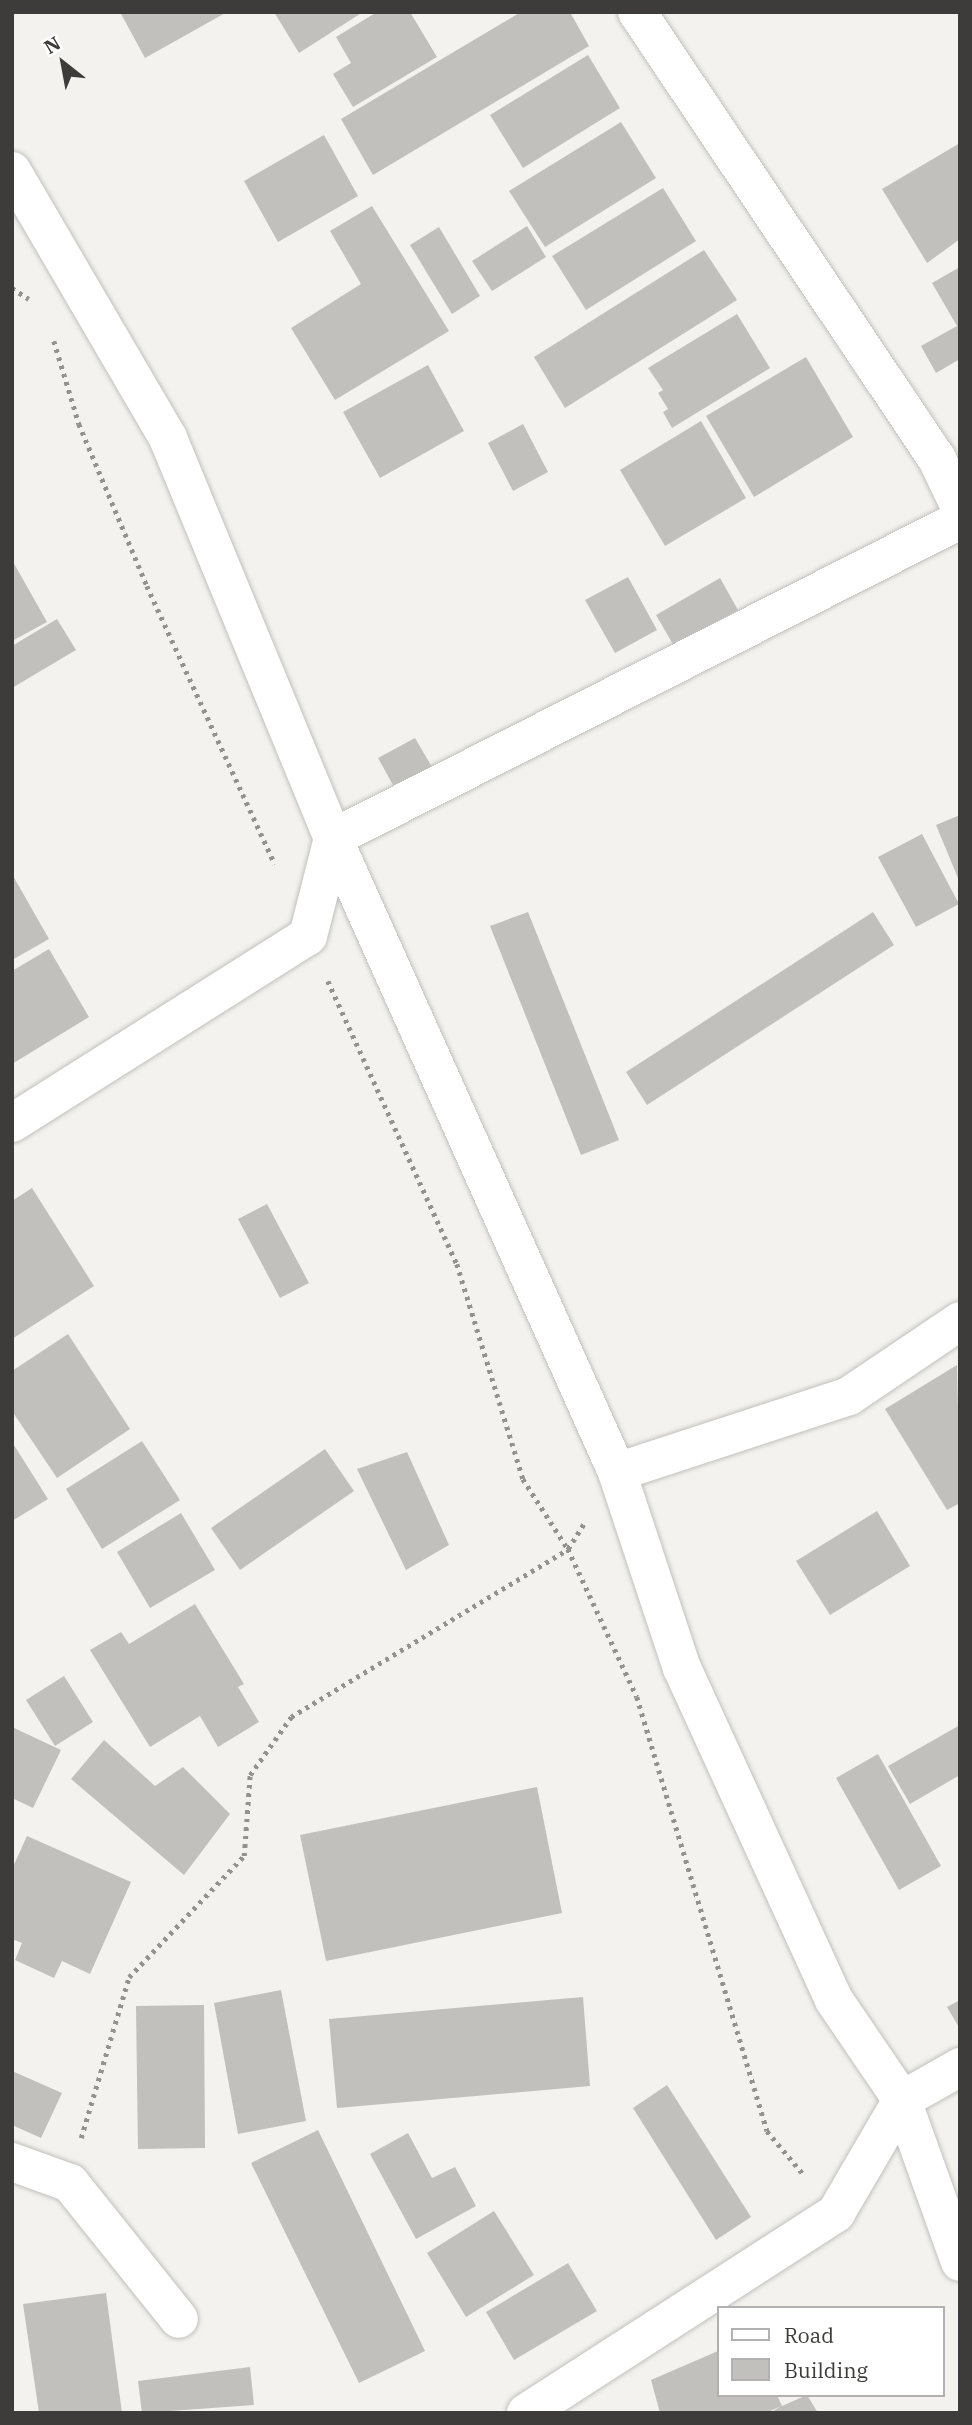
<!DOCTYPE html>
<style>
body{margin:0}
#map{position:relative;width:972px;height:2425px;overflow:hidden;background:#f4f2ee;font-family:"IBM Plex Serif",serif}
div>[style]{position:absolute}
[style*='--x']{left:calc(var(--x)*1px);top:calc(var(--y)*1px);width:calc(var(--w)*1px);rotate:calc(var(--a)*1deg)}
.building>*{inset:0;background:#c2c0bc}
.path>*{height:4.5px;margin-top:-2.25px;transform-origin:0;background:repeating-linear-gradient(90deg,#949290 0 3.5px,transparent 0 8.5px)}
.roads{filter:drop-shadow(0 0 2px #c1c0bc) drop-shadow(0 0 2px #c1c0bc)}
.street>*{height:38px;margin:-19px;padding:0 19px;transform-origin:19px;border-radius:19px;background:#fff}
span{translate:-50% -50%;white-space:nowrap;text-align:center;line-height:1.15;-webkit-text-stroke:5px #fff;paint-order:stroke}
.frame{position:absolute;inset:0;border:14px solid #3d3c3b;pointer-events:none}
.legend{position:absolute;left:717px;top:2306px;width:228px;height:91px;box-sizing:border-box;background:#fff;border:2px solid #b1b1b1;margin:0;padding:9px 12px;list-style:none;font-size:21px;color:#3d3c3b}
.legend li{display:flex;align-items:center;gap:14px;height:35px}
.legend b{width:35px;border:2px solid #b1b1b1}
.north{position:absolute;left:28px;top:28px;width:70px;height:70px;-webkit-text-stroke:5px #fff;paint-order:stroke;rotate:329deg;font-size:19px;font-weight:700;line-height:28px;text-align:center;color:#3d3c3b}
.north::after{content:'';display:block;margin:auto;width:24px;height:32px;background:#3d3c3b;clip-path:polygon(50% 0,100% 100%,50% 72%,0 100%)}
</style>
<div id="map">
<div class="building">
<i style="clip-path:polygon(120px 12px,227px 12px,145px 58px)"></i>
<i style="clip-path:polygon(274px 12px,363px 12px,299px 53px)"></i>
<i style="clip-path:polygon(377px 12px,410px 12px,437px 57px,353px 107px,333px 74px,351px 63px,336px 37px)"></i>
<i style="clip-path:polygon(521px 12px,570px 12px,589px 46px,373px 175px,341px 119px)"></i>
<i style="clip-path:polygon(588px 55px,620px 108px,523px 168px,490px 115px)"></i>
<i style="clip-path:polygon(621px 122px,656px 178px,545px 247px,509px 191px)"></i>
<i style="clip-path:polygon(324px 135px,358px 196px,278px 242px,244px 181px)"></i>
<i style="clip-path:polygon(960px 143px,960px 239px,927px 263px,882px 189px)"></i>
<i style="clip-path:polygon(663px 188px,696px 241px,586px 310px,552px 256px)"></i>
<i style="clip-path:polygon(372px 206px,449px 331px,335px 400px,291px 328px,361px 284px,330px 231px)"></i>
<i style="clip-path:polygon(527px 226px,546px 257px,492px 291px,472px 261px)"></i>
<i style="clip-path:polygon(439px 227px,480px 296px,452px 314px,410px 245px)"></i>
<i style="clip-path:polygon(704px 250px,737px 300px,565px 408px,534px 357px)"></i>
<i style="clip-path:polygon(960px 267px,960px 359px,936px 373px,921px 346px,957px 326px,932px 283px)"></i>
<i style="clip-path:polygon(737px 314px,770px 368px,672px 428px,663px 412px,668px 409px,658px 393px,663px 390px,648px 368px)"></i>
<i style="clip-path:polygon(806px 357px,853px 437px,754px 497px,706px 416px)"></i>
<i style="clip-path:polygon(428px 365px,464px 431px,380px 478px,343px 412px)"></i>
<i style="clip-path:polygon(701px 421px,746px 498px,665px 546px,620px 470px)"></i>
<i style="clip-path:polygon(523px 424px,548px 472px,513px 491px,488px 443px)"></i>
<i style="clip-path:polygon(12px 560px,47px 622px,12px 641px)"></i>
<i style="clip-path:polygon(628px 577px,657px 630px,615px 653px,585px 600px)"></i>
<i style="clip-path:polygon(720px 578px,738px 610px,674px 646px,656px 615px)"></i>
<i style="clip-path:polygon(57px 619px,76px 650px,12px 688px,12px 646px)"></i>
<i style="clip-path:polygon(415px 738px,436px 774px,398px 794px,378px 758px)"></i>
<i style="clip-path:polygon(960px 815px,960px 883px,936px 825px)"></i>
<i style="clip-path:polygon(922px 834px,959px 904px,916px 927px,878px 857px)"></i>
<i style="clip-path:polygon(12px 874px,49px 939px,12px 960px)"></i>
<i style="clip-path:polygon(528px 912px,619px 1140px,581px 1155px,490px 926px)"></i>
<i style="clip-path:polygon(873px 912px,894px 945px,647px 1105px,626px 1072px)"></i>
<i style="clip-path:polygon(49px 949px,89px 1017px,12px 1064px,12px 971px)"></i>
<i style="clip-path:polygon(32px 1188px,94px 1286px,12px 1339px,12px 1201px)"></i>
<i style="clip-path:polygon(267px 1204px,309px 1283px,280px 1298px,238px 1219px)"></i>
<i style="clip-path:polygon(68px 1334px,130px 1429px,57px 1478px,12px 1411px,12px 1371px)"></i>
<i style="clip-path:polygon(957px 1365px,960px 1503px,947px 1510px,885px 1409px)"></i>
<i style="clip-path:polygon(142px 1441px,180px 1500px,102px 1549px,66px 1489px)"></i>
<i style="clip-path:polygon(12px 1442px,48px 1499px,12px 1521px)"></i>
<i style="clip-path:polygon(325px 1449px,354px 1491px,240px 1570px,211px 1528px)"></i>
<i style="clip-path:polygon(407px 1452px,449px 1545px,406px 1570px,357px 1469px)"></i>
<i style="clip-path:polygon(877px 1511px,910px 1566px,830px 1615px,796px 1561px)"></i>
<i style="clip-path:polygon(181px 1513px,215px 1570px,150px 1608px,117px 1552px)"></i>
<i style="clip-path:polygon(195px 1604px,244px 1684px,238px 1687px,259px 1722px,218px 1747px,200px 1716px,150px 1747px,90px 1650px,121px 1632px,129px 1644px)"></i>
<i style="clip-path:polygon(64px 1676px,93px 1722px,55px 1746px,26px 1700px)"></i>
<i style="clip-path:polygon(960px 1725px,960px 1775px,910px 1804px,888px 1766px)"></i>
<i style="clip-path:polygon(12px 1727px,61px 1750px,33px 1808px,12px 1798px)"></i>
<i style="clip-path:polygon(104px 1740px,155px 1786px,183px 1767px,230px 1814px,184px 1875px,71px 1779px)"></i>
<i style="clip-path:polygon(878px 1754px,941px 1866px,899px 1890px,836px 1778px)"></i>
<i style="clip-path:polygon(537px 1787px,562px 1913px,326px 1961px,300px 1835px)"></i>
<i style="clip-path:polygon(27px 1836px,131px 1882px,90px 1974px,62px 1961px,54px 1978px,15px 1960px,22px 1943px,12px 1939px,12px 1869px)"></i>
<i style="clip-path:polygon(281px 1990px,306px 2121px,238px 2134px,214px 2003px)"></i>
<i style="clip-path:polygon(583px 1997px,590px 2086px,337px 2108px,329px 2019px)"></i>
<i style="clip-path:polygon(960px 2000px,960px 2029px,947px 2007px)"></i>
<i style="clip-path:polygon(204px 2005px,205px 2148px,138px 2149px,136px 2006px)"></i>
<i style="clip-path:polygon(12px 2071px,62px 2093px,41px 2138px,12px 2125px)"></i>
<i style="clip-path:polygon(667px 2085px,751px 2217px,716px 2240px,633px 2108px)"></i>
<i style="clip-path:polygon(318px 2130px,425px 2351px,359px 2383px,251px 2163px)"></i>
<i style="clip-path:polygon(408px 2133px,432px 2178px,455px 2167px,476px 2206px,416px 2239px,370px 2154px)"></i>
<i style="clip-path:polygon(494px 2211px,534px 2275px,466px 2317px,427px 2253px)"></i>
<i style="clip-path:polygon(568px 2263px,597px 2311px,514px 2360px,486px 2312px)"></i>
<i style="clip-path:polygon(106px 2293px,122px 2413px,39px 2413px,23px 2304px)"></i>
<i style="clip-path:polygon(718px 2351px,718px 2395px,777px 2395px,782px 2406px,807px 2395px,818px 2413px,770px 2413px,781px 2406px,766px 2413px,660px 2413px,651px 2380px)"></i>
<i style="clip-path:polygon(250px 2367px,254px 2405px,142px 2413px,138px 2381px)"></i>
</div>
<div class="path">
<i style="--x:12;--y:288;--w:20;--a:33"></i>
<i style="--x:54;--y:341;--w:87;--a:73.2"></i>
<i style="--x:79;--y:424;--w:176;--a:67.2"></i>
<i style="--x:147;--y:586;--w:306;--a:65.3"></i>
<i style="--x:328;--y:981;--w:311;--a:65.5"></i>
<i style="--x:457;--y:1264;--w:225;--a:72.9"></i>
<i style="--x:523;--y:1479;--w:83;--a:57.3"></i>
<i style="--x:568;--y:1549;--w:163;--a:65"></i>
<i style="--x:637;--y:1697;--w:453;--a:73.3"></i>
<i style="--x:767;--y:2131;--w:57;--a:49.9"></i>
<i style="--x:81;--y:2138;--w:168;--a:-73.4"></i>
<i style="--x:129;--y:1977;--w:167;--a:-46.5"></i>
<i style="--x:244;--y:1856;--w:81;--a:-85.8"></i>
<i style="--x:250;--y:1775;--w:71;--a:-54.7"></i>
<i style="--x:291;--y:1717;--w:324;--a:-31.2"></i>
<i style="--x:568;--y:1549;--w:31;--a:-58"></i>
</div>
<div class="roads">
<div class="street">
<i style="--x:637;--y:12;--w:538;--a:56.13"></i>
<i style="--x:937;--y:459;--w:53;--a:64.4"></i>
<i style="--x:12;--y:171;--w:309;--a:59.7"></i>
<i style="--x:168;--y:438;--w:433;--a:67.6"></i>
<i style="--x:333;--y:838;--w:695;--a:65.87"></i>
<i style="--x:617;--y:1472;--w:206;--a:71.7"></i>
<i style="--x:682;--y:1668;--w:365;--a:65.4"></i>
<i style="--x:834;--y:2000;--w:121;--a:55.8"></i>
<i style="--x:902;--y:2100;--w:172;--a:70.3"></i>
<i style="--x:12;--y:1123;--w:350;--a:-32.3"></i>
<i style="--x:308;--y:936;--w:101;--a:-75.7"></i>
<i style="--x:333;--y:838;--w:703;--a:-26.89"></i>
<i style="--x:617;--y:1472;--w:244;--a:-18.1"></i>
<i style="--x:849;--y:1396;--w:134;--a:-34"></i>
<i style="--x:12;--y:2162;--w:62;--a:19.9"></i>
<i style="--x:70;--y:2183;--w:174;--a:51.3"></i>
<i style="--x:526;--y:2413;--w:369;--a:-32.8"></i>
<i style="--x:836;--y:2213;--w:131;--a:-59.7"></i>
<i style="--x:902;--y:2100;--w:67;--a:-29.6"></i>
</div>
</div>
<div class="frame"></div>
<ul class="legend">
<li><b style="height:9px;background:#fff"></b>Road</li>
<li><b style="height:19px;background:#c2c0bc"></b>Building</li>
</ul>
<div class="north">N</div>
</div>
